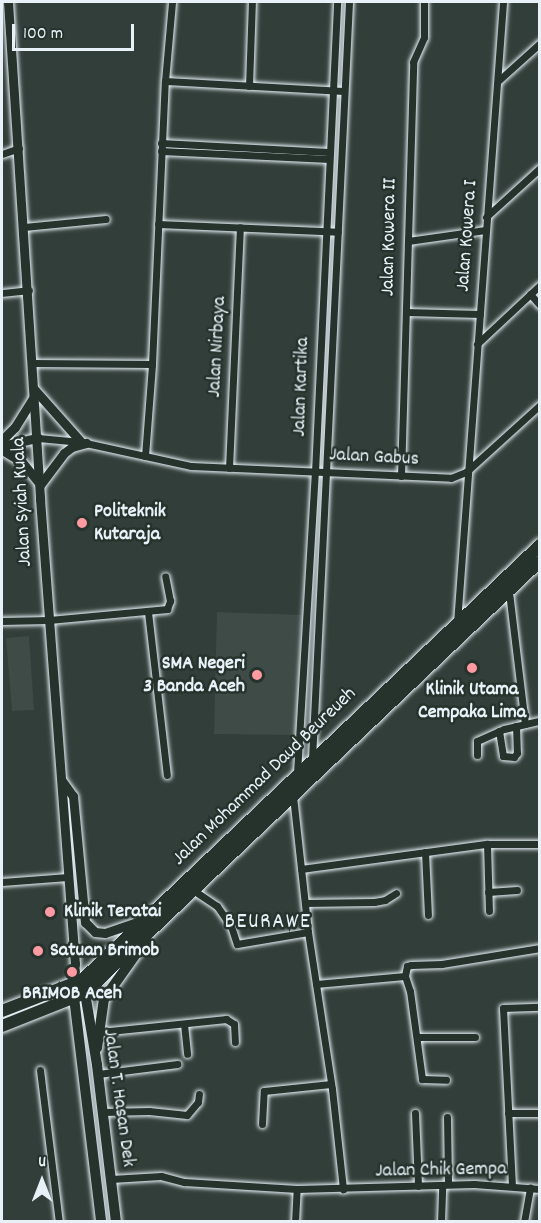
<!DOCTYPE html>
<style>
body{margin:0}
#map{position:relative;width:541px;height:1223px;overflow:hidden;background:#323e39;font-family:Dekko,sans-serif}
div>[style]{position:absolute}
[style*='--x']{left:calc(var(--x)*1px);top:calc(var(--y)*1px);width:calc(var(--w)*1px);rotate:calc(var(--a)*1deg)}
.built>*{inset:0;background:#3f4b46}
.roads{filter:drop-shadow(0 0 2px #e8f1f8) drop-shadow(0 0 2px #e8f1f8)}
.street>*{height:7px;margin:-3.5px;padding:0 3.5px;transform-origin:3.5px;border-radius:3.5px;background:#26332d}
.secondary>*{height:9px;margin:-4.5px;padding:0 4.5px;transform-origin:4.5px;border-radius:4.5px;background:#26332d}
.primary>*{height:10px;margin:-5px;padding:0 5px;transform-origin:5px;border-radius:5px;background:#26332d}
.highway>*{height:12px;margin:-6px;padding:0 6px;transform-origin:6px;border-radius:6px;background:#26332d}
.dots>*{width:16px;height:16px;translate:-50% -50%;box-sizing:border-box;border:3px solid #26332d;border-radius:50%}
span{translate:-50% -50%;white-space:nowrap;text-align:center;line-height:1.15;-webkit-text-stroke:5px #26332d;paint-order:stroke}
.street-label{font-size:20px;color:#e8f1f8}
.poi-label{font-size:20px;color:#e8f1f8;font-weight:700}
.left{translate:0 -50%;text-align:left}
.right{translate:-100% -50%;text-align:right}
.quarter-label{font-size:22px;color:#e8f1f8;letter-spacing:1.5px}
.frame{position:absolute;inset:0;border:3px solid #e8f1f8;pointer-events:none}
.north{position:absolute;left:12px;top:1151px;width:60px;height:60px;-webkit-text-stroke:4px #26332d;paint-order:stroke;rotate:0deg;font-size:16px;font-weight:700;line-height:24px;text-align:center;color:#e8f1f8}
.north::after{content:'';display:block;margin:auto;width:21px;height:27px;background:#e8f1f8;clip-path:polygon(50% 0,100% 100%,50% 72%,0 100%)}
.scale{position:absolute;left:12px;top:24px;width:122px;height:27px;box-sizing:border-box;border:3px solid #e8f1f8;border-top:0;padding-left:8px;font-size:18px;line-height:21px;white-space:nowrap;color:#e8f1f8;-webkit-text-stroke:4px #26332d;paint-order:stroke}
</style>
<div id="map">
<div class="built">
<i style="clip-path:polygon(217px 612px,301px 615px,297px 735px,214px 734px)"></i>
<i style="clip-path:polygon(29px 636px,34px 710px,12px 711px,6px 638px)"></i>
</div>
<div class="roads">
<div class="street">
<i style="--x:165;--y:81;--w:79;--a:-84.9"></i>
<i style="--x:498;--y:81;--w:57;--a:-42.1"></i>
<i style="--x:249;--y:86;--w:84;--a:-88"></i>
<i style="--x:161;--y:143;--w:168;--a:3.1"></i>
<i style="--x:161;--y:151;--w:168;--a:2.7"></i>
<i style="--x:2;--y:154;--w:18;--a:-19"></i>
<i style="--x:486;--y:217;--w:73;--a:-42.2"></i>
<i style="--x:158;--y:224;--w:180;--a:2.5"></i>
<i style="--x:24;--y:227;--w:82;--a:-5.6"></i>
<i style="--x:408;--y:241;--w:78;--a:-8.1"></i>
<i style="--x:2;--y:293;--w:27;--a:-6"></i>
<i style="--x:530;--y:294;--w:15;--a:48"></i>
<i style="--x:406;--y:312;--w:74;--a:1.5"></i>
<i style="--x:477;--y:344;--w:86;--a:-43.1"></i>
<i style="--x:33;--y:363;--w:119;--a:0.5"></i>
<i style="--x:38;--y:438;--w:43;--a:5.3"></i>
<i style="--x:81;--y:442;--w:113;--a:12.3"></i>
<i style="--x:191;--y:466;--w:260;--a:2.6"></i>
<i style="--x:451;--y:478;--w:16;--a:-22"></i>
<i style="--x:466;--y:472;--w:100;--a:-42.2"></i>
<i style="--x:145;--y:456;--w:92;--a:-85.6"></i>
<i style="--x:152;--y:364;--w:283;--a:-87.4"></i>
<i style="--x:165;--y:81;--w:179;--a:3.2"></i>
<i style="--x:229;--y:468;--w:241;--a:-87.4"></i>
<i style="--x:401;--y:476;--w:414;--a:-88.3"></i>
<i style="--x:413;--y:62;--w:27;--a:-66"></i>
<i style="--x:424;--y:37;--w:35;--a:-90"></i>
<i style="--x:509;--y:592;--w:133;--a:83.1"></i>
<i style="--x:148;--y:612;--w:164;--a:83.4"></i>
<i style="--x:2;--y:621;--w:47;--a:-1.2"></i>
<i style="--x:49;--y:620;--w:119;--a:-5.3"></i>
<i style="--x:167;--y:609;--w:9;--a:-69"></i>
<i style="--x:170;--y:601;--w:25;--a:-101"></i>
<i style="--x:457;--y:623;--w:623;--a:-85.76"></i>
<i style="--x:516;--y:726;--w:27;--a:88"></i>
<i style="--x:517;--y:753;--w:5;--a:127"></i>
<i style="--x:514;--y:757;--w:11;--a:-175"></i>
<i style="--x:503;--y:756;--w:25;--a:-99"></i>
<i style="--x:499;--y:731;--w:5;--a:-22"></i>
<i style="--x:504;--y:729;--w:37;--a:-13"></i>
<i style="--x:477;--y:755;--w:14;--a:-90"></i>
<i style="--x:477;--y:741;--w:24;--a:-24"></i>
<i style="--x:312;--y:759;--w:758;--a:-87.2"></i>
<i style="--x:297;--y:773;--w:302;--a:-86.6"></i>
<i style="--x:315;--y:472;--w:471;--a:-87.3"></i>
<i style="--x:293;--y:796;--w:137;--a:83.7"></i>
<i style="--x:308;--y:932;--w:159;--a:81.3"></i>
<i style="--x:332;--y:1089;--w:101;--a:83.7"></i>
<i style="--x:487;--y:844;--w:67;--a:88.3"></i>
<i style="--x:425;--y:852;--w:63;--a:87.3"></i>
<i style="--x:301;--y:869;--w:188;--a:-7.7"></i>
<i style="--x:487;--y:844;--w:53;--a:0"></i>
<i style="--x:2;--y:882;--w:66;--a:-4.3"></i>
<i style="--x:193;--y:890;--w:29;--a:34"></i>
<i style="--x:217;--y:906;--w:24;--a:55"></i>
<i style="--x:231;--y:926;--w:19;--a:72"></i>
<i style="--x:237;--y:944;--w:72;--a:-9.6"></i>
<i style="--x:488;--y:892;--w:29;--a:-4"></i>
<i style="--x:305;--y:903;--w:69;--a:-0.8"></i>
<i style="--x:374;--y:902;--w:11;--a:-10"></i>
<i style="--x:385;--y:900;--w:13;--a:-32"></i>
<i style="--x:405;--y:976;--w:16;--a:72"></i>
<i style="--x:410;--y:991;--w:89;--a:82.2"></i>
<i style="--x:422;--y:1079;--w:24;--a:2"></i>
<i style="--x:316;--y:984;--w:89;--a:-5.1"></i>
<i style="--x:405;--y:976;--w:10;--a:-79"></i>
<i style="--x:407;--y:966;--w:4;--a:-14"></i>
<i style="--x:411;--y:965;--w:31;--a:-2"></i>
<i style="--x:442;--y:964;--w:99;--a:-9.3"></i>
<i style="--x:184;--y:1024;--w:30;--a:84"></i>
<i style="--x:100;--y:1032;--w:127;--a:-5.9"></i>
<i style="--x:226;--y:1019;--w:9;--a:32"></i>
<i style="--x:234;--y:1024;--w:18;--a:87"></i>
<i style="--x:417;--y:1037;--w:58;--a:0"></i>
<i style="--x:40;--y:1070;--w:153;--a:82.9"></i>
<i style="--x:98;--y:1074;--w:80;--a:-7.2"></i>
<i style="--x:103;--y:1112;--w:46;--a:-1.2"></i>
<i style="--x:149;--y:1111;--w:38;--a:6"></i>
<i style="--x:187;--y:1115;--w:17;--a:-50"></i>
<i style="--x:198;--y:1102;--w:8;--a:-83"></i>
<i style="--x:415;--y:1113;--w:73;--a:87.6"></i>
<i style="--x:508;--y:1113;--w:32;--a:0"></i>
<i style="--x:447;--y:1117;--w:67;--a:89.1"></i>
<i style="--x:262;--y:1124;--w:33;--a:-87"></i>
<i style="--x:264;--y:1091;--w:67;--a:-6"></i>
<i style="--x:111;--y:1179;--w:50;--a:-3.4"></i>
<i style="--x:161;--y:1176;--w:24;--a:15"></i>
<i style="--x:184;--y:1182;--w:113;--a:3.5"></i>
<i style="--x:512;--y:1186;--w:178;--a:-92.9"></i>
<i style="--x:503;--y:1008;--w:37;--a:-2"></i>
<i style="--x:295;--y:1222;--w:33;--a:-87"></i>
<i style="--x:297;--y:1189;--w:177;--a:-1.6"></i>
<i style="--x:474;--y:1184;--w:66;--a:4.3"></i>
<i style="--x:441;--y:1222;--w:37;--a:-88"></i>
<i style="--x:524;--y:1222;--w:35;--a:-80"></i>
</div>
<div class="secondary">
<i style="--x:8;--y:2;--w:498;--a:86.3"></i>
<i style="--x:40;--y:499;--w:466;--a:85.7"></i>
<i style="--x:75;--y:964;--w:20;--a:99"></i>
<i style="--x:34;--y:389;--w:71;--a:48.4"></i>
<i style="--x:2;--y:440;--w:18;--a:-45"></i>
<i style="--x:15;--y:427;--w:36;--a:-58"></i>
<i style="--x:2;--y:446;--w:37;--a:-13"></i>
<i style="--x:2;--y:450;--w:23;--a:31"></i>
<i style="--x:22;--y:462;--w:27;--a:51"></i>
<i style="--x:40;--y:485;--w:40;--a:-53"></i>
<i style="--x:64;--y:453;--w:10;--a:-37"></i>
<i style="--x:72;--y:447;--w:15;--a:-16"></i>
<i style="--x:62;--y:781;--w:19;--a:54"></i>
<i style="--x:73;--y:796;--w:127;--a:84.6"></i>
<i style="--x:85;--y:922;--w:14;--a:45"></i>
<i style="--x:95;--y:932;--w:10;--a:6"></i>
<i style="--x:105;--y:933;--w:40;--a:-18.9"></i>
</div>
<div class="primary">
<i style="--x:84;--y:987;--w:79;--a:80.5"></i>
<i style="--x:97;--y:1065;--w:158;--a:83.1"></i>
<i style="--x:73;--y:989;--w:235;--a:83.1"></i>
<i style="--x:97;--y:1048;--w:49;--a:-81.9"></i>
<i style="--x:104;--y:999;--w:72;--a:-54.6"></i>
</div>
<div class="highway">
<i style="--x:2;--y:1011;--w:86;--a:-21.2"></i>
<i style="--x:82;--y:980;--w:632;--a:-43.52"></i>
<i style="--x:2;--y:1026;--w:89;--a:-21.7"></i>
<i style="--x:85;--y:993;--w:627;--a:-43.51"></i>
</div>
</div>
<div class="dots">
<i style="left:82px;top:523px;background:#ff9aa2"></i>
<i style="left:472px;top:668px;background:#ff9aa2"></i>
<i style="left:257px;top:675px;background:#ff9aa2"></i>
<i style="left:50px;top:912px;background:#ff9aa2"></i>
<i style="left:38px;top:951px;background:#ff9aa2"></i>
<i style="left:72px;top:972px;background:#ff9aa2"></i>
</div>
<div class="street-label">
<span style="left:468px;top:236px;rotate:-86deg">Jalan Kowera I</span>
<span style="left:390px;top:237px;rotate:-89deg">Jalan Kowera II</span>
<span style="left:218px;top:347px;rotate:-87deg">Jalan Nirbaya</span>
<span style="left:302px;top:387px;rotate:-88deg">Jalan Kartika</span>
<span style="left:374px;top:458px;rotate:3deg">Jalan Gabus</span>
<span style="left:23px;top:502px;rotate:-93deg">Jalan Syiah Kuala</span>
<span style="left:265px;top:777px;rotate:-44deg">Jalan Mohammad Daud Beureueh</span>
<span style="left:118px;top:1098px;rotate:82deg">Jalan T. Hasan Dek</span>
<span style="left:441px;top:1171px;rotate:-1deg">Jalan Chik Gempa</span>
</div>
<div class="poi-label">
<span class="left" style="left:94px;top:524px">Politeknik<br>Kutaraja</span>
<span class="right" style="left:245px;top:676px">SMA Negeri<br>3 Banda Aceh</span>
<span style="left:472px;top:702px">Klinik Utama<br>Cempaka Lima</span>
<span class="left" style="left:64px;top:912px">Klinik Teratai</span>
<span class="left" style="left:50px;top:951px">Satuan Brimob</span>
<span style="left:72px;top:994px">BRIMOB Aceh</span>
</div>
<div class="quarter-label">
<span style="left:268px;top:923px">BEURAWE</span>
</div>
<div class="frame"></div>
<div class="north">U</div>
<div class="scale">100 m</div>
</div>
